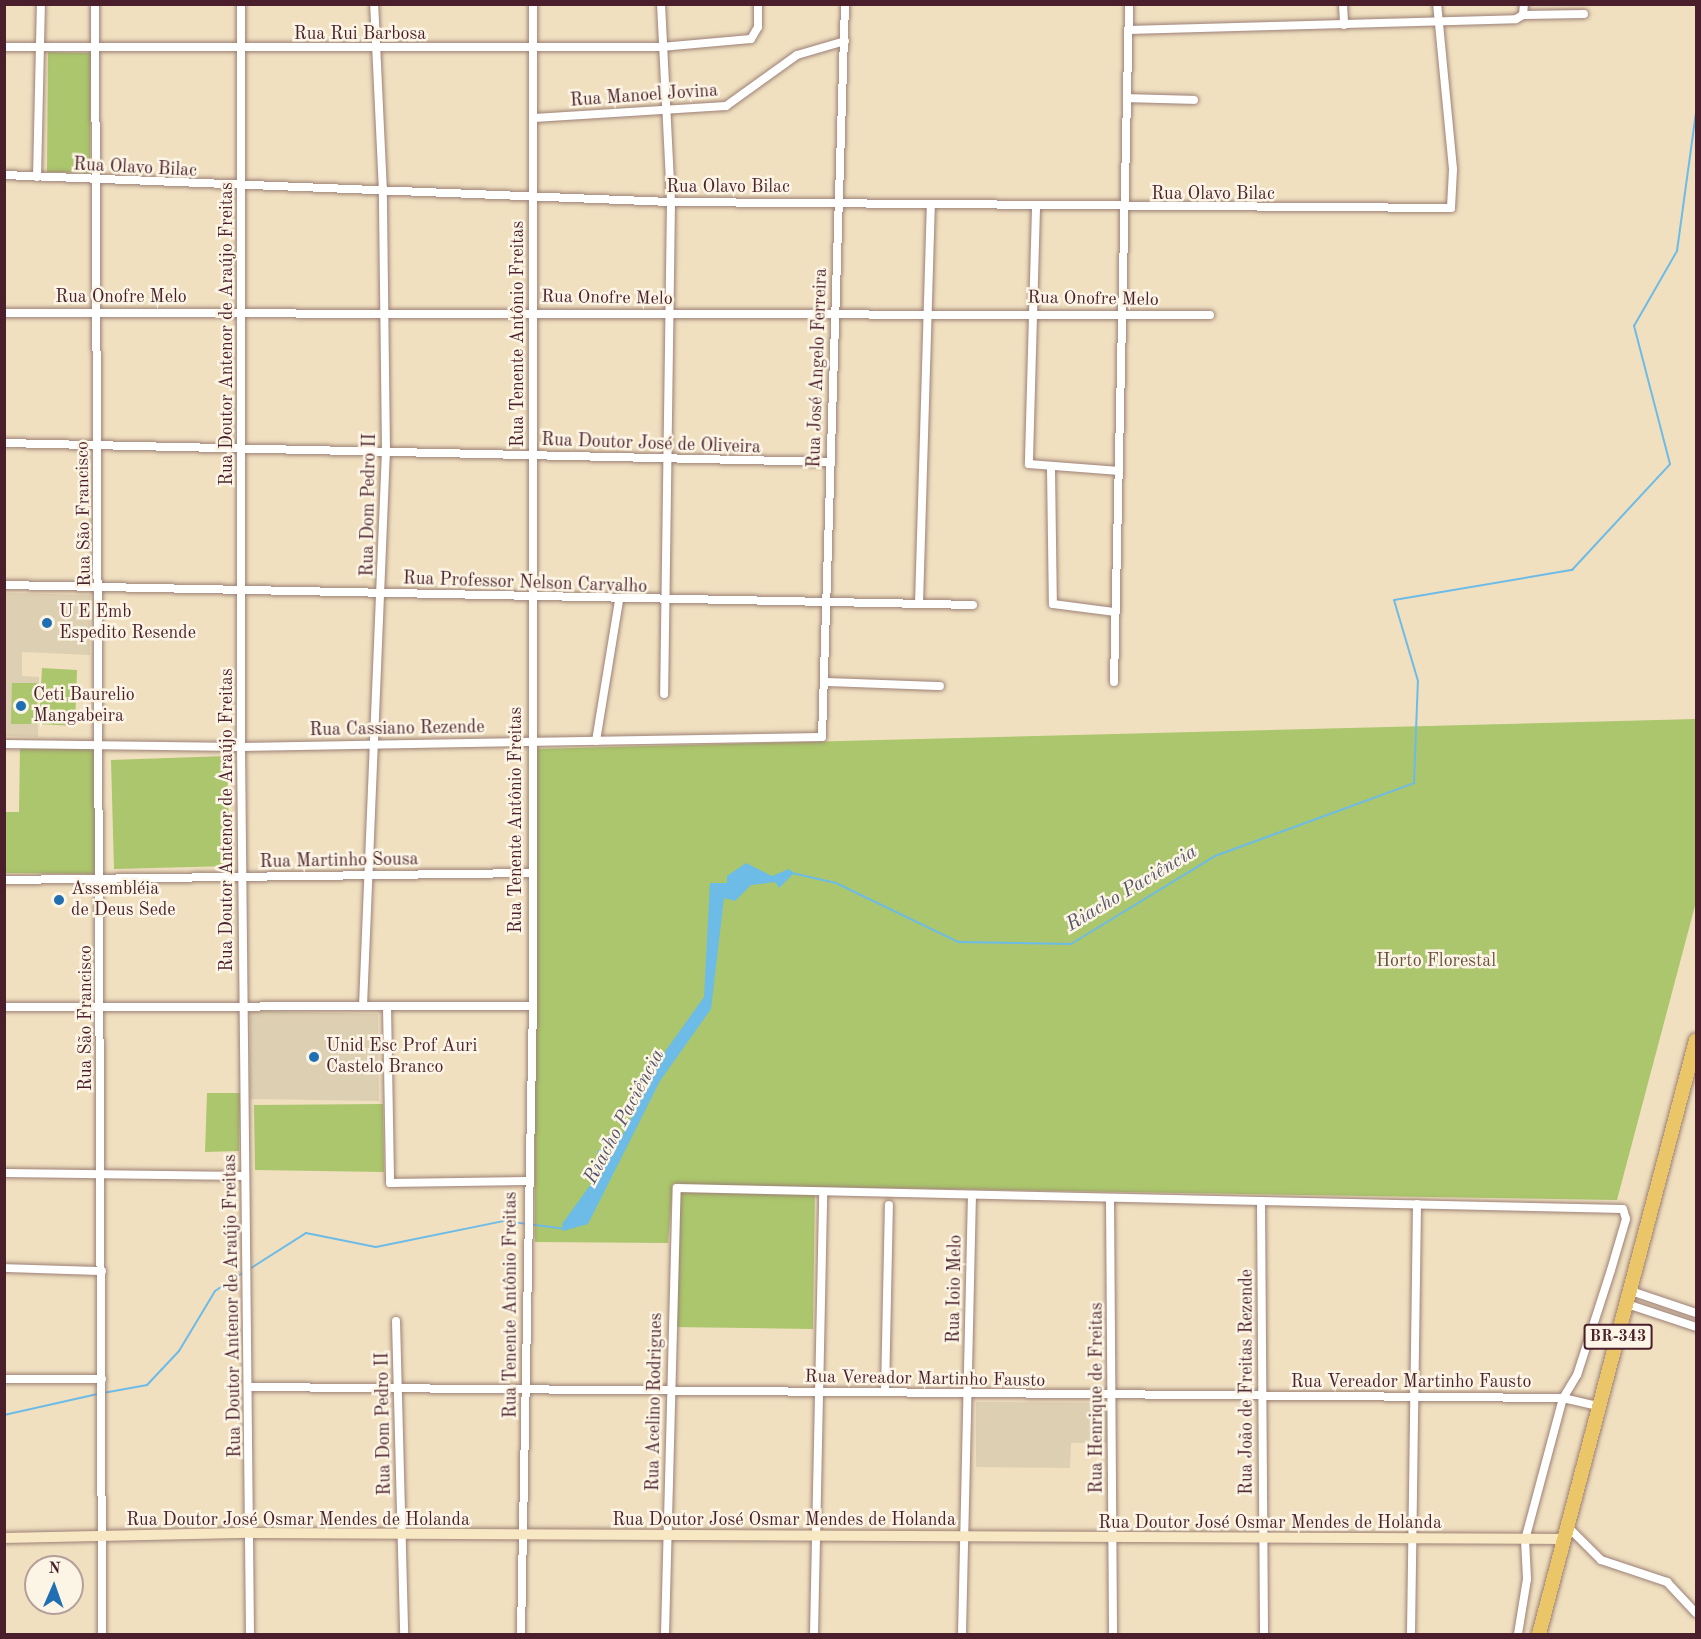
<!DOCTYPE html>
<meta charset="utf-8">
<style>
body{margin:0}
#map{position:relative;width:1701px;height:1639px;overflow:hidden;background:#f0e0c0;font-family:"Old Standard TT",serif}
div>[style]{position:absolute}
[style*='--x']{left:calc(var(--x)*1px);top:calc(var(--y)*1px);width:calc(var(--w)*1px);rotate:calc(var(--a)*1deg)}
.built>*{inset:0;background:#ddcfb1}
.green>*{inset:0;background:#abc66c}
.water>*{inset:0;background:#6dbbe7}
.stream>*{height:2px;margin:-1px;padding:0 1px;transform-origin:1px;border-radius:1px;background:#6dbbe7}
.roads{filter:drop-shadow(0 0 2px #9d8076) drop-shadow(0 0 2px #9d8076)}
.street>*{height:8px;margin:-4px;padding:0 4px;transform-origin:4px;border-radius:4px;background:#fff}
.secondary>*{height:10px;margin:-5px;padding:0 5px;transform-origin:5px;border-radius:5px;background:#f7e8c3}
.highway>*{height:14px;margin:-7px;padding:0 7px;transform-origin:7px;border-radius:7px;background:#eac669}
.dots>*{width:16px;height:16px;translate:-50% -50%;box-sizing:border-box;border:3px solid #fcf5e5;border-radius:50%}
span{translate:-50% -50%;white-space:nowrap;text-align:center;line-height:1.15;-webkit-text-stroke:5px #fcf5e5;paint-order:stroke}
.shield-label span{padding:2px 4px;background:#fcf5e5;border:2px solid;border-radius:4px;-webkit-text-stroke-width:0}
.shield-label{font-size:16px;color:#4a1f2b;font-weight:700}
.street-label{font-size:18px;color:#4a1f2b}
.poi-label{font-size:18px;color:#4a1f2b}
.left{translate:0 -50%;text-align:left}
.park-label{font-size:18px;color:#67513e}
.water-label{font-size:20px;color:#56566d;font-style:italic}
.frame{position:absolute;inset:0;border:6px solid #4a1f2b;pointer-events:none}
.north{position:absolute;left:24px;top:1555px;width:60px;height:60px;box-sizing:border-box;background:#fcf5e5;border:2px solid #b59f9b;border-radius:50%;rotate:2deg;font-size:16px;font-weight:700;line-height:24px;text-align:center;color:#4a1f2b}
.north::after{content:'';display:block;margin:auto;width:21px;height:27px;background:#1f6fb2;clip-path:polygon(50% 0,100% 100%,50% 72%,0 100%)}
</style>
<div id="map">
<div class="built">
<i style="clip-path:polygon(5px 593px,90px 595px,90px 655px,22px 652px,22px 676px,39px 677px,38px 737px,5px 736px)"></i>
<i style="clip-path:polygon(250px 1011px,378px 1014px,379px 1101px,250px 1099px)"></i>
<i style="clip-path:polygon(976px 1402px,1109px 1403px,1108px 1443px,1071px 1443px,1070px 1468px,976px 1467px)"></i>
</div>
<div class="green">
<i style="clip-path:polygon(48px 52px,91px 53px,90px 173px,47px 172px)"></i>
<i style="clip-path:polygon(42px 668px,77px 670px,75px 726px,39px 724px)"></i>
<i style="clip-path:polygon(12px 683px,37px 683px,37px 724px,11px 724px)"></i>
<i style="clip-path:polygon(1696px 719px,1696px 902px,1617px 1200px,815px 1187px,813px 1329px,671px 1327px,680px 1183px,673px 1184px,668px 1243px,535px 1242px,533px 749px)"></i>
<i style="clip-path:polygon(20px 747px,102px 748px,100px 874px,5px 873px,5px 812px,19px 812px)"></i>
<i style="clip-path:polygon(227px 756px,230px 866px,114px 869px,111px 760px)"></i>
<i style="clip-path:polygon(207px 1093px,240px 1093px,239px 1151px,205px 1152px)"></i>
<i style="clip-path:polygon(383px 1104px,384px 1172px,255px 1170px,254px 1105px)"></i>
</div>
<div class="water">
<i style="clip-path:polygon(746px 863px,772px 876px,789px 869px,794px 873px,779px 888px,775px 882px,751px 885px,735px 901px,724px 898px,711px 1009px,660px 1081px,588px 1224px,563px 1231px,562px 1224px,591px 1184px,598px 1150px,610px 1150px,620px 1140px,664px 1053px,704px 997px,710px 883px,727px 883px,727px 876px)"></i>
</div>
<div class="stream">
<i style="--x:792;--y:873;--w:45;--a:12.8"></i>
<i style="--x:836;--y:883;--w:136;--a:25.8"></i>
<i style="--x:958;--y:942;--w:113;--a:1"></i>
<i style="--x:1071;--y:944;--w:169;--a:-31.4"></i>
<i style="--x:1215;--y:856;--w:212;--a:-20.1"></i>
<i style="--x:1414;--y:783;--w:102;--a:-87.8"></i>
<i style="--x:1418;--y:681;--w:84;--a:-106.5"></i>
<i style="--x:1394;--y:600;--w:181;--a:-9.6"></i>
<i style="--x:1572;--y:570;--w:144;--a:-47.2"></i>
<i style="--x:1670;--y:464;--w:143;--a:-104.6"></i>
<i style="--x:1634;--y:326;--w:86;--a:-60.2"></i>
<i style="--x:1677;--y:251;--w:139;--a:-82.2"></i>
<i style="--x:248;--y:1270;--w:69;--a:-32.5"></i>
<i style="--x:306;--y:1233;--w:71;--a:11.3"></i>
<i style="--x:376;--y:1247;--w:131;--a:-11.5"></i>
<i style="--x:504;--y:1221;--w:63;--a:7.4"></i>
<i style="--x:103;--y:1393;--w:45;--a:-10.3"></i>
<i style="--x:147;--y:1385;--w:47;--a:-46.7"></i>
<i style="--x:179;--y:1351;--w:70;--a:-59"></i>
<i style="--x:215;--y:1291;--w:33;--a:-33"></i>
<i style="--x:4;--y:1415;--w:96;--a:-12.6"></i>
</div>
<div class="roads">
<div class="street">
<i style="--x:95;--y:4;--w:1630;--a:89.75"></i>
<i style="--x:241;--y:4;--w:743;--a:90"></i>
<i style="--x:241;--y:747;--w:887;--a:89.42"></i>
<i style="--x:661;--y:4;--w:198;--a:87.1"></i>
<i style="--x:671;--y:202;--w:492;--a:90.8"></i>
<i style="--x:1343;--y:4;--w:21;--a:87"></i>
<i style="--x:1523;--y:15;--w:61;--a:-0.9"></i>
<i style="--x:1128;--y:30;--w:388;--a:-1.6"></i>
<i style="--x:1516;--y:19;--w:8;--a:-30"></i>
<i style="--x:1523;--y:15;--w:11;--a:-85"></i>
<i style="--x:4;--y:47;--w:657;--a:0"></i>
<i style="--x:661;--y:47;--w:90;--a:-5.1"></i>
<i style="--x:751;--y:39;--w:14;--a:-60"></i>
<i style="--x:758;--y:27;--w:23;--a:-90"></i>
<i style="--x:1127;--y:98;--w:67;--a:1.7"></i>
<i style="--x:534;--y:118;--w:192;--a:-3.6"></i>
<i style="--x:726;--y:106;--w:87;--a:-35.7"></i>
<i style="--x:797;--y:55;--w:50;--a:-16.3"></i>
<i style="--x:4;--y:175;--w:668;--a:2.32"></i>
<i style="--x:671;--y:202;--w:780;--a:0.44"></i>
<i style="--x:1451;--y:208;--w:39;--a:-87"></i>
<i style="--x:1453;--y:169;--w:166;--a:-95.5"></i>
<i style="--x:37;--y:177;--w:173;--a:-88.7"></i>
<i style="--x:1036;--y:208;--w:256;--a:91.6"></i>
<i style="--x:1029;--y:464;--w:90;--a:4.4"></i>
<i style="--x:4;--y:313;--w:1206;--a:0.1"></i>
<i style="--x:4;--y:443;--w:825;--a:1.32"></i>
<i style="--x:1051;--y:469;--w:135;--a:89.2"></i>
<i style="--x:1053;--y:604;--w:63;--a:7.4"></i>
<i style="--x:4;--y:585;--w:969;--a:1.18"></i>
<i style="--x:919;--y:604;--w:397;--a:-88.3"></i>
<i style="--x:824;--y:682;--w:116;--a:2"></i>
<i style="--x:1114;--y:682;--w:678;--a:-88.73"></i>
<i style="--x:596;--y:741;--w:143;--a:-80.7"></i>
<i style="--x:4;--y:744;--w:237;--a:0.7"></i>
<i style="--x:241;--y:747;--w:581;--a:-0.99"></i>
<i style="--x:822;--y:737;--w:733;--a:-88.2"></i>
<i style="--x:4;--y:880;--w:525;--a:-0.76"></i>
<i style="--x:363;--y:1006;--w:555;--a:-87.63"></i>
<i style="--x:386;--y:451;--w:259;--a:-90.7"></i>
<i style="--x:383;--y:192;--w:188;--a:-92.7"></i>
<i style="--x:387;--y:1006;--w:177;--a:89"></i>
<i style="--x:390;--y:1183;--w:136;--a:-0.8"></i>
<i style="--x:4;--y:1007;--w:529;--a:-0.11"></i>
<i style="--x:4;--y:1173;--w:241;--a:0.7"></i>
<i style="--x:1110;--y:1198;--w:436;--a:89.6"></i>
<i style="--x:1261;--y:1201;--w:433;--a:89.6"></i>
<i style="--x:4;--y:1268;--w:98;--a:1.8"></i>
<i style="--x:1631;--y:1291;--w:69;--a:18.7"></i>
<i style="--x:1627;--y:1304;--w:73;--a:18.4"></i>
<i style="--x:396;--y:1321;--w:313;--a:88.5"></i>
<i style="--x:4;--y:1379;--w:98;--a:0"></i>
<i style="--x:249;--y:1387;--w:1314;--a:0.48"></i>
<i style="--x:1563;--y:1398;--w:37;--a:13"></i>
<i style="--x:885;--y:1392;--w:187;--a:-88.8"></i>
<i style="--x:1567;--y:1526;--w:48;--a:45"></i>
<i style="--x:1601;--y:1560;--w:70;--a:18.4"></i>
<i style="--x:1667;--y:1582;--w:42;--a:46.9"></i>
<i style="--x:521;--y:1634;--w:628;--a:-88.91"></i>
<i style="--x:533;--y:1006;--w:1002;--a:-90"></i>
<i style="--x:665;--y:1634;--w:446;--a:-88.5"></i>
<i style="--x:677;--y:1188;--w:946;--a:1.27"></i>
<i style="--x:1623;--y:1209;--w:10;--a:73"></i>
<i style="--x:1626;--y:1219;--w:53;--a:106.4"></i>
<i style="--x:1611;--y:1270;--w:110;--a:107.9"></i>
<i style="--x:1577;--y:1375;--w:27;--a:121"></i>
<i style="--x:1563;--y:1398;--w:147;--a:105"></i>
<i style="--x:1525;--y:1540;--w:39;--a:87"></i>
<i style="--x:1527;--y:1579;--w:56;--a:99.3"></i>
<i style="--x:814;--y:1634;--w:442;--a:-88.8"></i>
<i style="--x:962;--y:1634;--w:437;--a:-88.7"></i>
<i style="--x:1411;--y:1634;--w:430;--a:-89.2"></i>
</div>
<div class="secondary">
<i style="--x:4;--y:1538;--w:247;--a:-1.2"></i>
<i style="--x:251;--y:1533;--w:1313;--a:0.26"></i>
</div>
<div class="highway">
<i style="--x:1539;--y:1634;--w:614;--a:-75.19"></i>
</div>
</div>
<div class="dots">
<i style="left:47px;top:623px;background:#1f6fb2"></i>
<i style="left:21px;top:706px;background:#1f6fb2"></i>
<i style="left:59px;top:900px;background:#1f6fb2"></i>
<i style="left:314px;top:1057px;background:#1f6fb2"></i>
</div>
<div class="shield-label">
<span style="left:1618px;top:1337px">BR-343</span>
</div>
<div class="street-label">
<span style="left:360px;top:34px">Rua Rui Barbosa</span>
<span style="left:644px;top:96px;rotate:-4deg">Rua Manoel Jovina</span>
<span style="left:135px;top:168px;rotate:3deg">Rua Olavo Bilac</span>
<span style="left:728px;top:187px">Rua Olavo Bilac</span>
<span style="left:1213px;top:194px">Rua Olavo Bilac</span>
<span style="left:121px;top:297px">Rua Onofre Melo</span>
<span style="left:607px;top:298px;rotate:1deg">Rua Onofre Melo</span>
<span style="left:1093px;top:299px;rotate:1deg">Rua Onofre Melo</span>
<span style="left:227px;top:334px;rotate:-90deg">Rua Doutor Antenor de Araújo Freitas</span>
<span style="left:518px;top:334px;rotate:-90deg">Rua Tenente Antônio Freitas</span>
<span style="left:818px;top:368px;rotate:-88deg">Rua José Angelo Ferreira</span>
<span style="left:651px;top:444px;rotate:2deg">Rua Doutor José de Oliveira</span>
<span style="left:369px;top:505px;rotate:-89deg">Rua Dom Pedro II</span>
<span style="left:84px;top:514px;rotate:-91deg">Rua São Francisco</span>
<span style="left:525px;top:583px;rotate:2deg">Rua Professor Nelson Carvalho</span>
<span style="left:397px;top:729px;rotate:-1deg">Rua Cassiano Rezende</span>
<span style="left:227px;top:820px;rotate:-90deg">Rua Doutor Antenor de Araújo Freitas</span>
<span style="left:516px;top:820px;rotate:-90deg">Rua Tenente Antônio Freitas</span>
<span style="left:339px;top:861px;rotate:-1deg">Rua Martinho Sousa</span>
<span style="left:86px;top:1018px;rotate:-90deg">Rua São Francisco</span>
<span style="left:955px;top:1289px;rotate:-89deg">Rua Ioio Melo</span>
<span style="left:511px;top:1305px;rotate:-90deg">Rua Tenente Antônio Freitas</span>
<span style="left:233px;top:1306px;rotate:-91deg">Rua Doutor Antenor de Araújo Freitas</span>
<span style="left:925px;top:1379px;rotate:1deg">Rua Vereador Martinho Fausto</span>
<span style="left:1247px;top:1382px;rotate:-90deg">Rua João de Freitas Rezende</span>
<span style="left:1411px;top:1382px">Rua Vereador Martinho Fausto</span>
<span style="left:1097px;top:1398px;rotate:-90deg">Rua Henrique de Freitas</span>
<span style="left:655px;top:1402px;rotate:-89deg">Rua Acelino Rodrigues</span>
<span style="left:384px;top:1424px;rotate:-91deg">Rua Dom Pedro II</span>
<span style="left:298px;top:1520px">Rua Doutor José Osmar Mendes de Holanda</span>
<span style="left:784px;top:1520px">Rua Doutor José Osmar Mendes de Holanda</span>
<span style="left:1270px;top:1523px">Rua Doutor José Osmar Mendes de Holanda</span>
</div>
<div class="poi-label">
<span class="left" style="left:59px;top:623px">U E Emb<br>Espedito Resende</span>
<span class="left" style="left:33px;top:706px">Ceti Baurelio<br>Mangabeira</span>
<span class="left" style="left:71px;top:900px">Assembléia<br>de Deus Sede</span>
<span class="left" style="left:326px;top:1057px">Unid Esc Prof Auri<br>Castelo Branco</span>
</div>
<div class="park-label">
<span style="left:1436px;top:961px">Horto Florestal</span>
</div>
<div class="water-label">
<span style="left:1132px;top:889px;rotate:-31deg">Riacho Paciência</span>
<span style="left:625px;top:1117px;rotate:-62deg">Riacho Paciência</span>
</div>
<div class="frame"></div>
<div class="north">N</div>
</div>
